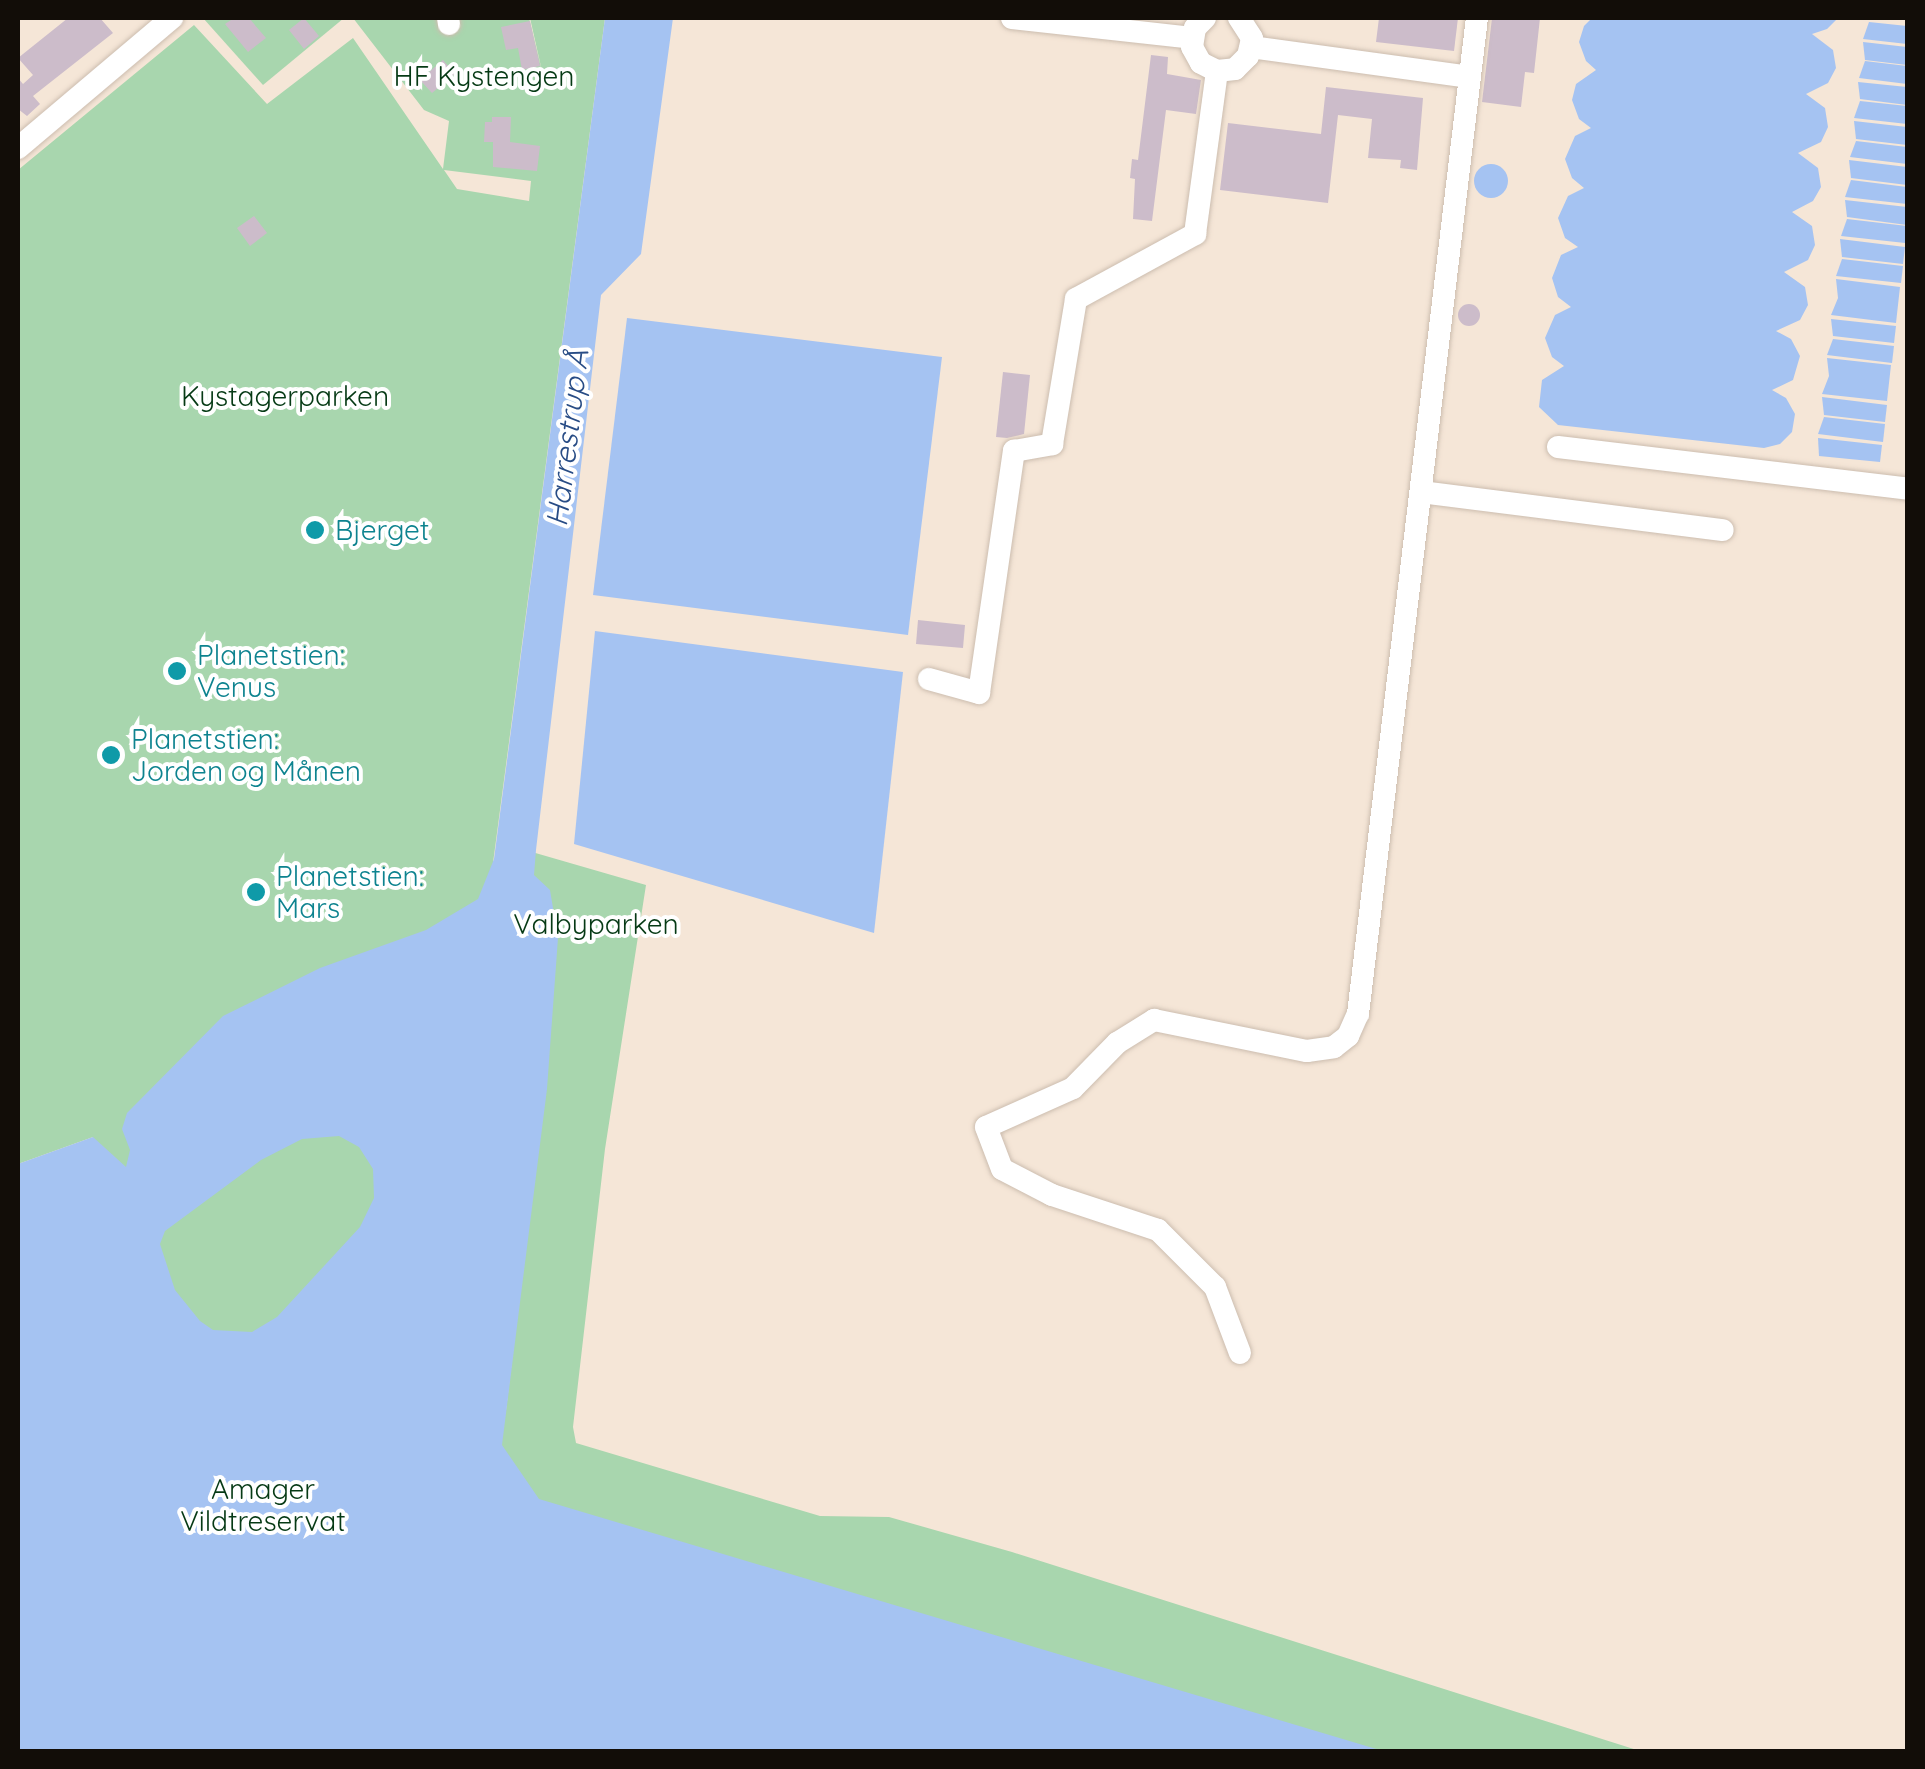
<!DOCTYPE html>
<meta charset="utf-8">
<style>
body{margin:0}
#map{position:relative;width:1925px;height:1769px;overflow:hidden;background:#f5e6d7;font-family:Quicksand,sans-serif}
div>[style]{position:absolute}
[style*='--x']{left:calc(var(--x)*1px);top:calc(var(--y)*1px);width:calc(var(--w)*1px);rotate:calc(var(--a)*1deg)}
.green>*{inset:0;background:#a8d6ae}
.water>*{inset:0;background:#a5c3f2}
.round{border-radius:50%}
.building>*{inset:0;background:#ccbcca}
.roads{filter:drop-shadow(0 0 2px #ccbdaf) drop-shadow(0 0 2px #ccbdaf)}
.minor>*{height:22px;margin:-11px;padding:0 11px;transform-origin:11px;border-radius:11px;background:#fff}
.dots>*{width:28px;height:28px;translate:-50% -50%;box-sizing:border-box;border:5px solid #fff;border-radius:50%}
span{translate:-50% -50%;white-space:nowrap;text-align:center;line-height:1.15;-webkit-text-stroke:8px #fff;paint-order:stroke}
.park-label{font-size:28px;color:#063a15}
.culture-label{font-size:28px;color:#0d838f}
.left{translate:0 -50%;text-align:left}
.water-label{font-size:30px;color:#284c85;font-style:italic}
.frame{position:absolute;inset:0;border:20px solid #120d08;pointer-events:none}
</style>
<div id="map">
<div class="green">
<i style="clip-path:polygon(203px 18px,344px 18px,263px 85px)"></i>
<i style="clip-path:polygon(evenodd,353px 18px,529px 18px,544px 80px,530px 18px,605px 18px,493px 863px,506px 1410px,545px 1084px,532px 852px,646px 885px,605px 1149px,573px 1427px,576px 1443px,820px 1516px,889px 1517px,1012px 1552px,1640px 1751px,18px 1751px,93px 1137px,18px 1164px,18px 170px,194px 25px,267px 104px,353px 38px,443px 169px,449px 121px,424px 110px,353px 18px,444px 170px,531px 181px,529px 201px,457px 189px,444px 170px)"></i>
</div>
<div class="water">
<i style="clip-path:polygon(evenodd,605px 18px,673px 18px,641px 254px,601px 295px,536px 850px,534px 875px,550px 890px,558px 938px,547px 1089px,502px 1445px,539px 1499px,1383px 1751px,18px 1751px,18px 1164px,93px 1137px,126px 1167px,130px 1150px,122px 1129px,127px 1113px,223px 1016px,320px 968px,426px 930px,478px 899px,494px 859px,605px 18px,339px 1136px,359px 1147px,373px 1169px,374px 1198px,360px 1227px,277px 1317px,252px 1332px,213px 1330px,200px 1321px,175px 1290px,160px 1244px,165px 1231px,261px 1160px,302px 1139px,339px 1136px)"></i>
<i style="clip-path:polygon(1592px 18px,1838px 18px,1827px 29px,1812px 34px,1833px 50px,1836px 68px,1828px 83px,1806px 94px,1825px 108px,1828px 127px,1821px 142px,1798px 153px,1818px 168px,1821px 187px,1813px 201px,1792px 212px,1812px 226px,1815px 245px,1808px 260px,1784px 272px,1805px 287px,1808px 305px,1800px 320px,1776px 331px,1791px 339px,1800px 356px,1793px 380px,1772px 390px,1786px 398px,1795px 414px,1792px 432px,1780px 444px,1764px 448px,1558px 425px,1539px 407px,1542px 380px,1564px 366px,1552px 357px,1545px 338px,1555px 315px,1571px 307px,1558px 297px,1552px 278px,1561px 255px,1578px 247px,1565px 238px,1558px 218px,1568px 196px,1584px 188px,1572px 178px,1565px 159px,1575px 136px,1591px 128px,1579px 119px,1572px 100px,1576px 84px,1596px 70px,1586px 61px,1579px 42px,1584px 26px)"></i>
<i style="clip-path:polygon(1869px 22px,1907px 26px,1907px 44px,1863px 39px)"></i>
<i style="clip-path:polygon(1863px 42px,1907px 47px,1907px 65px,1865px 60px)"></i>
<i style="clip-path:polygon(1865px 61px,1907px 66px,1907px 84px,1859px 78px)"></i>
<i style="clip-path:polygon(1858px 82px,1907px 87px,1907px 105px,1860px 99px)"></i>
<i style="clip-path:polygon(1860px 101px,1907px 106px,1907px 124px,1854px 118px)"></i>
<i style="clip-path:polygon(1854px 121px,1907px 127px,1907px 145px,1856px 139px)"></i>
<i style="clip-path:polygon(1856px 141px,1907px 147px,1907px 164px,1850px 157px)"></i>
<i style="clip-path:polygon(1849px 160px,1907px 167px,1907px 185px,1851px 178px)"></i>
<i class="round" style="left:1474px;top:164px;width:34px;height:34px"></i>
<i style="clip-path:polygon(1851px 180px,1907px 187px,1907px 204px,1845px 197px)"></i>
<i style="clip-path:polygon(1845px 200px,1907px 207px,1907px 225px,1847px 217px)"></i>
<i style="clip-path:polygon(1847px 219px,1907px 226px,1905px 243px,1841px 236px)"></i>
<i style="clip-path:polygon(1840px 239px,1905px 247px,1903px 264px,1842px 257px)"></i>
<i style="clip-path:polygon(1842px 259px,1903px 266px,1901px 283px,1836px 276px)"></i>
<i style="clip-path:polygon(1836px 279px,1900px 287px,1896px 323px,1831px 315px,1838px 298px)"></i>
<i style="clip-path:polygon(627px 318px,942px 357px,908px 635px,593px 595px)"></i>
<i style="clip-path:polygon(1831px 319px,1896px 326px,1894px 343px,1833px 336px)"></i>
<i style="clip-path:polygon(1833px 339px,1894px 346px,1892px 363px,1827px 355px)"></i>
<i style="clip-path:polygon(1827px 358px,1891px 365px,1887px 401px,1822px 394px,1829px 376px)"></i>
<i style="clip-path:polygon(1822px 397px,1887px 405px,1885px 422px,1824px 415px)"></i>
<i style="clip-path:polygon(1824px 417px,1885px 424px,1883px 442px,1818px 434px)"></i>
<i style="clip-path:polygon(1818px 438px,1882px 445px,1880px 462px,1819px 456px)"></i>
<i style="clip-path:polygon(595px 631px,903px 672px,874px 933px,574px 844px)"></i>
</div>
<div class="building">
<i style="clip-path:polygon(68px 18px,100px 18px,113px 33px,33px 96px,40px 104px,27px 116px,18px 109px,18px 78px,23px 84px,33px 75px,18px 58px)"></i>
<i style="clip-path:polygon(234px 18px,249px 18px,266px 38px,248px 52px,225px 24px)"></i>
<i style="clip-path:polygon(304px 18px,319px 36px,304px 49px,289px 30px)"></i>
<i style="clip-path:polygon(1379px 18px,1458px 18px,1454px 51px,1376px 42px)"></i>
<i style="clip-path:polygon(1492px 18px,1540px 18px,1534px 73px,1525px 72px,1521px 107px,1482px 102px)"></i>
<i style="clip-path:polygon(530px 21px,540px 66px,522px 70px,518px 48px,506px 50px,501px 27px)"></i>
<i style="clip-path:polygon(1151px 55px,1168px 57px,1167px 74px,1201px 80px,1196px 114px,1166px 110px,1152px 221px,1133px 219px,1135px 179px,1130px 178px,1132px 159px,1138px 160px)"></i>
<i style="clip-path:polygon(443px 60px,455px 74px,432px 93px,420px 80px)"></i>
<i style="clip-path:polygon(1326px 87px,1423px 98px,1417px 170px,1400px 168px,1401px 160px,1368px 158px,1372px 119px,1338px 115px,1328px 203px,1220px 190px,1228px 123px,1321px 134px)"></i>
<i style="clip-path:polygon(492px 117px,511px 117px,510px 142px,540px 146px,537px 171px,493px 167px,493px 142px,484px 142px,485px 122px,492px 122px)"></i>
<i style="clip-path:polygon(254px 216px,267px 233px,250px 246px,237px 228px)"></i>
<i class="round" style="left:1458px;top:304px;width:22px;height:22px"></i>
<i style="clip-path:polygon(1003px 372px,1030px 375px,1024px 434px,1007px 438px,996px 437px)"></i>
<i style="clip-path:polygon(918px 620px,965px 625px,963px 648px,916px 644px)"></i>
</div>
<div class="roads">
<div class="minor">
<i style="--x:448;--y:18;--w:6;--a:81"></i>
<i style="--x:1012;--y:18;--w:181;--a:6.3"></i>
<i style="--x:1205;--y:18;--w:14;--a:135"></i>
<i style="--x:1195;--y:28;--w:19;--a:99"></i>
<i style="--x:1192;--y:47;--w:18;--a:61"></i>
<i style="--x:1201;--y:63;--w:18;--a:27"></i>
<i style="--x:1217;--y:71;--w:18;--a:-6"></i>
<i style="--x:1235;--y:69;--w:18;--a:-45"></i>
<i style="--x:1248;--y:56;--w:18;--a:-77"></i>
<i style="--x:1252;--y:38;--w:24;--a:-123"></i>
<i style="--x:1251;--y:47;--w:221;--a:7.8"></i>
<i style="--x:18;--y:148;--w:202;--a:-40.2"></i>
<i style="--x:1558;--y:447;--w:353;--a:6.8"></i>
<i style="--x:1421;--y:492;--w:304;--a:7.2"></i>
<i style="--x:929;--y:679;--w:52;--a:15.6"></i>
<i style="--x:979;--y:693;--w:245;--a:-81.8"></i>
<i style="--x:1014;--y:451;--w:39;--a:-10"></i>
<i style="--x:1052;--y:444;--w:147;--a:-80.6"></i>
<i style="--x:1076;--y:299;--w:136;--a:-28.6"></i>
<i style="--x:1195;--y:234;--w:164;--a:-82.3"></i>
<i style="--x:1240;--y:1353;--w:71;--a:-110.7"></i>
<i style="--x:1215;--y:1287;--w:81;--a:-135"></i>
<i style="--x:1158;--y:1230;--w:112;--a:-161.7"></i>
<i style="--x:1052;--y:1195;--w:56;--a:-152.5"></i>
<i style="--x:1002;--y:1169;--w:45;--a:-110.9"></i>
<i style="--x:986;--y:1127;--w:95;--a:-24.1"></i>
<i style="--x:1073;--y:1088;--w:63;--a:-45.6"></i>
<i style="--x:1117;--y:1043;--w:44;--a:-31.9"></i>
<i style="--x:1154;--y:1020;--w:156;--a:11.5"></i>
<i style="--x:1307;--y:1051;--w:27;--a:-8"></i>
<i style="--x:1334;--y:1047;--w:18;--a:-38"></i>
<i style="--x:1348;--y:1036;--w:24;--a:-66"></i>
<i style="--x:1358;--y:1014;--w:1003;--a:-83.19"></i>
</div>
</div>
<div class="dots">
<i style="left:315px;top:530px;background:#0f9aa8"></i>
<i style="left:177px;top:671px;background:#0f9aa8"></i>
<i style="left:111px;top:755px;background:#0f9aa8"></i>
<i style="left:256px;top:892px;background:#0f9aa8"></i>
</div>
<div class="park-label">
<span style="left:484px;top:76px">HF Kystengen</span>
<span style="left:285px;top:396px">Kystagerparken</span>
<span style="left:596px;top:924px">Valbyparken</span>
<span style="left:263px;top:1505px">Amager<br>Vildtreservat</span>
</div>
<div class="culture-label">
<span class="left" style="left:335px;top:530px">Bjerget</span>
<span class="left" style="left:197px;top:671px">Planetstien:<br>Venus</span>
<span class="left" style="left:131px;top:755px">Planetstien:<br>Jorden og Månen</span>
<span class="left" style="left:276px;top:892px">Planetstien:<br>Mars</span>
</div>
<div class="water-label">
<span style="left:567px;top:438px;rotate:-83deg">Harrestrup Å</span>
</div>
<div class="frame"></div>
</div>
